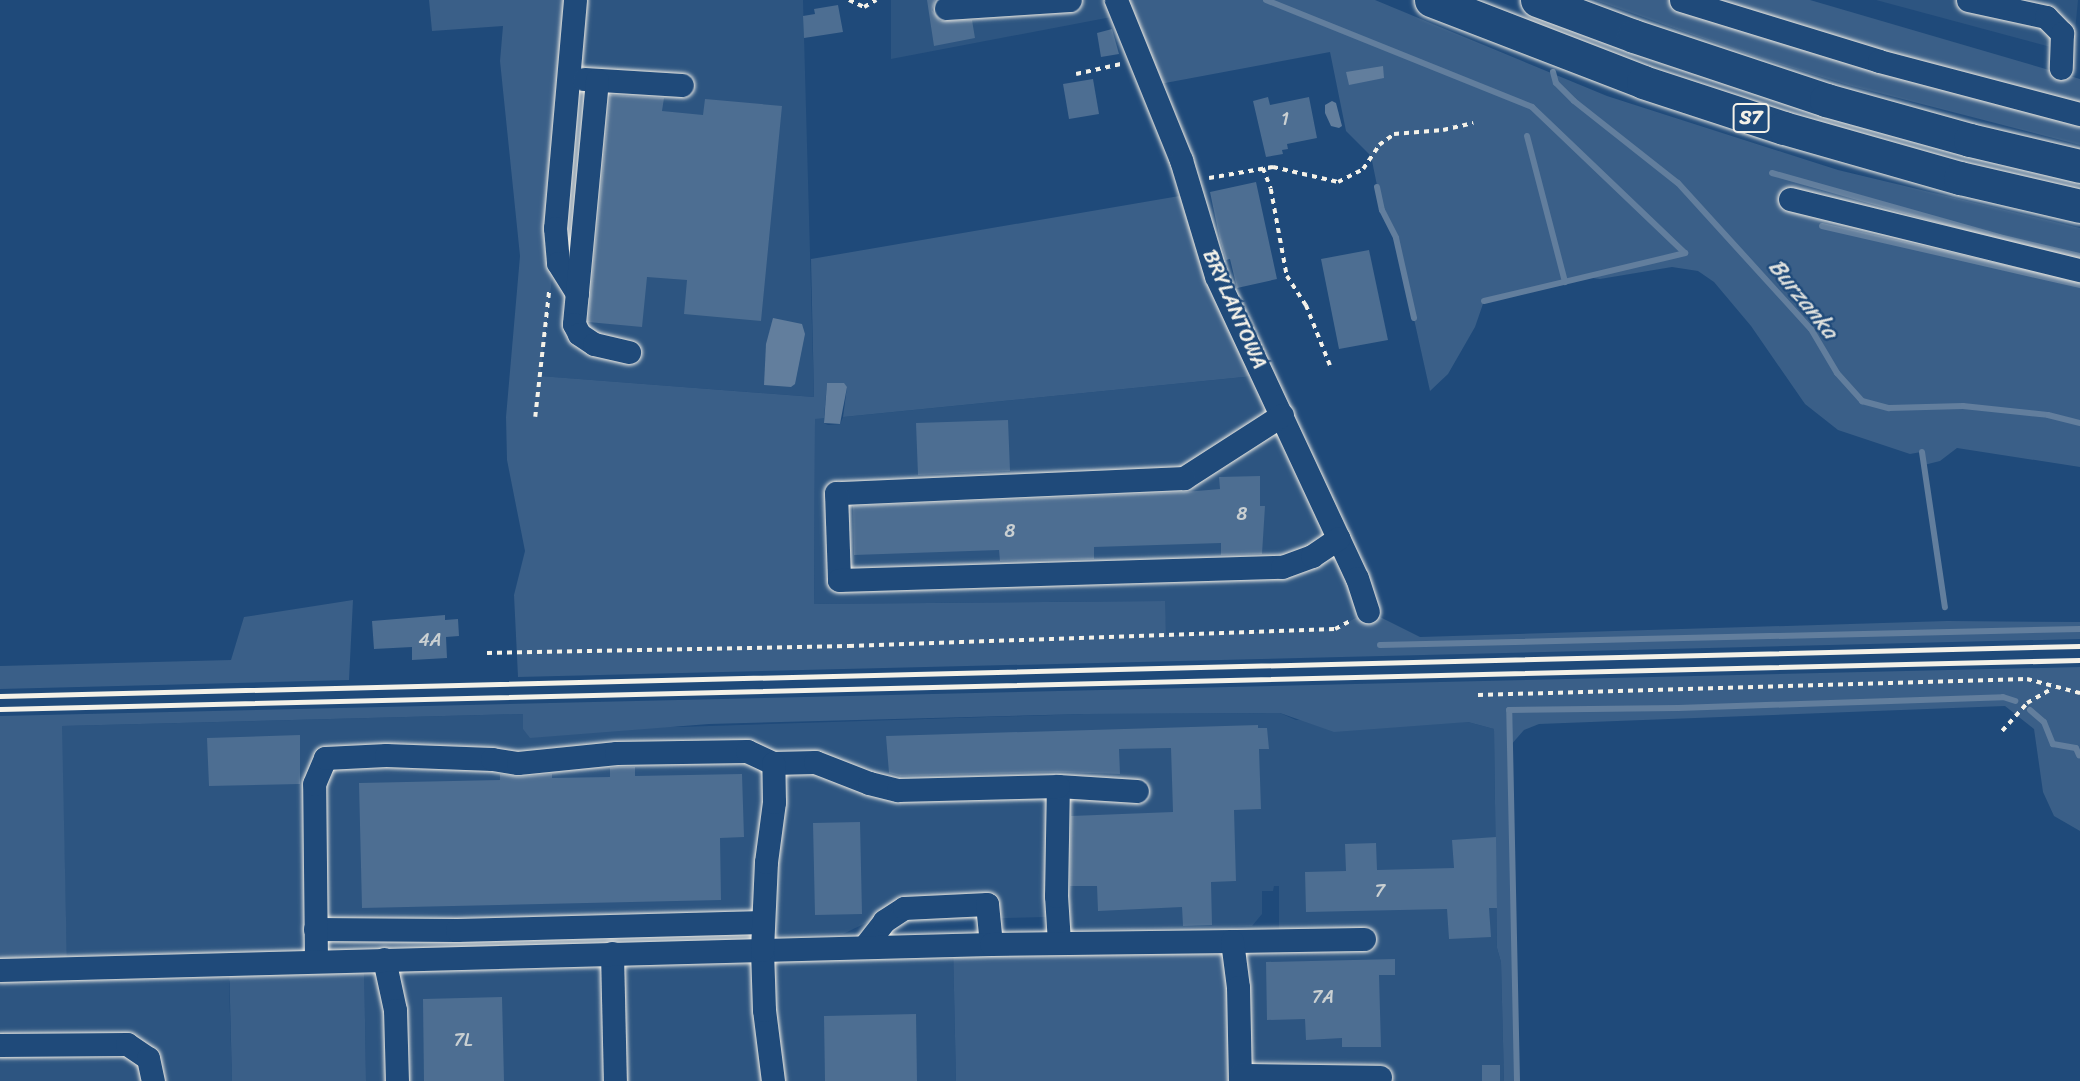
<!DOCTYPE html>
<style>
body{margin:0}
#map{position:relative;width:2080px;height:1081px;overflow:hidden;background:#1f4a7a;font-family:Sriracha,sans-serif}
div>[style]{position:absolute}
[style*='--x']{left:calc(var(--x)*1px);top:calc(var(--y)*1px);width:calc(var(--w)*1px);rotate:calc(var(--a)*1deg)}
.built>*{inset:0;background:#2d5581}
.green>*{inset:0;background:#3a5f88}
.water>*{inset:0;background:#627e9d}
.stream>*{height:6px;margin:-3px;padding:0 3px;transform-origin:3px;border-radius:3px;background:#627e9d}
.building>*{inset:0;background:#4d6e92}
.path>*{height:3.5px;margin-top:-1.75px;transform-origin:0;background:repeating-linear-gradient(90deg,#f4f1e8 0 5px,transparent 0 10px)}
.roads{filter:drop-shadow(0 0 2px #f4f1e8) drop-shadow(0 0 2px #f4f1e8)}
.minor>*{height:23px;margin:-11.5px;padding:0 11.5px;transform-origin:11.5px;border-radius:11.5px;background:#1f4a7a}
.highway>*{height:33px;margin:-16.5px;padding:0 16.5px;transform-origin:16.5px;border-radius:16.5px;background:#1f4a7a}
.rail>*{height:5px;margin:-2.5px;padding:0 2.5px;transform-origin:2.5px;border-radius:2.5px;background:#f4f1e8}
span{translate:-50% -50%;white-space:nowrap;text-align:center;line-height:1.15;-webkit-text-stroke:5px #1f4a7a;paint-order:stroke}
.number-label{font-size:18px;color:#cad0d2}
.number-label span{-webkit-text-stroke-width:0}
.shield-label span{padding:2px 5px;background:#1f4a7a;border:2px solid;border-radius:5px;-webkit-text-stroke-width:0}
.shield-label{font-size:19px;color:#f4f1e8;font-weight:700}
.street-label{font-size:21px;color:#f4f1e8}
.water-label{font-size:23px;color:#dee0dd;font-style:italic}
</style>
<div id="map">
<div class="built">
<i style="clip-path:polygon(575px 0,803px 0,814px 397px,539px 376px,556px 247px)"></i>
<i style="clip-path:polygon(891px 0,1116px 0,1122px 15px,891px 59px)"></i>
<i style="clip-path:polygon(1876px 0,2078px 0,2073px 53px)"></i>
<i style="clip-path:polygon(1264px 375px,1368px 611px,1335px 629px,1166px 635px,1164px 601px,814px 604px,815px 418px,824px 418px,824px 423px,828px 425px,840px 424px,843px 417px)"></i>
<i style="clip-path:polygon(1280px 713px,1296px 720px,1468px 722px,1494px 729px,1497px 948px,1501px 962px,1504px 1081px,1240px 1081px,1232px 941px,1279px 940px,1279px 886px,1274px 886px,1273px 891px,1262px 891px,1262px 914px,1252px 926px,1047px 931px,1046px 917px,870px 921px,843px 934px,763px 936px,762px 949px,953px 945px,956px 1081px,366px 1081px,364px 960px,229px 981px,232px 1081px,0 1081px,0 970px,67px 966px,61px 726px,523px 714px,678px 727px,1084px 714px)"></i>
</div>
<div class="green">
<i style="clip-path:polygon(429px 0,575px 0,556px 247px,540px 376px,814px 397px,811px 259px,1191px 194px,1264px 375px,843px 417px,847px 387px,827px 383px,824px 418px,815px 419px,814px 604px,1165px 601px,1166px 635px,1335px 629px,1368px 611px,1420px 637px,1947px 621px,2080px 622px,2080px 639px,518px 677px,514px 595px,525px 551px,507px 460px,506px 417px,520px 256px,500px 61px,503px 26px,432px 31px)"></i>
<i style="clip-path:polygon(1116px 0,1375px 0,1607px 96px,1838px 170px,2080px 228px,2080px 467px,1957px 448px,1940px 461px,1924px 465px,1921px 452px,1910px 454px,1838px 430px,1805px 404px,1751px 326px,1714px 282px,1698px 271px,1672px 267px,1600px 279px,1586px 277px,1484px 301px,1475px 327px,1448px 374px,1430px 391px,1396px 238px,1382px 210px,1371px 156px,1346px 131px,1330px 52px,1149px 86px)"></i>
<i style="clip-path:polygon(1595px 0,1810px 0,2080px 79px,2080px 145px,1848px 85px,1750px 55px)"></i>
<i style="clip-path:polygon(353px 600px,349px 680px,0 689px,0 666px,231px 660px,244px 617px)"></i>
<i style="clip-path:polygon(2080px 667px,2080px 831px,2054px 816px,2043px 792px,2034px 729px,2005px 706px,1539px 724px,1524px 730px,1510px 746px,1517px 1081px,1504px 1081px,1501px 962px,1497px 948px,1494px 729px,1468px 722px,1334px 732px,1280px 713px,1084px 714px,709px 724px,530px 738px,523px 729px,523px 714px,62px 726px,67px 966px,0 970px,0 716px)"></i>
<i style="clip-path:polygon(1232px 941px,1240px 1081px,956px 1081px,953px 945px)"></i>
<i style="clip-path:polygon(364px 959px,366px 1081px,232px 1081px,229px 962px)"></i>
</div>
<div class="water">
<i style="clip-path:polygon(1383px 66px,1384px 78px,1349px 85px,1346px 72px)"></i>
<i style="clip-path:polygon(1332px 101px,1336px 103px,1342px 126px,1339px 128px,1331px 126px,1325px 113px,1325px 105px)"></i>
<i style="clip-path:polygon(773px 318px,802px 324px,805px 334px,795px 384px,791px 387px,764px 385px,766px 344px)"></i>
<i style="clip-path:polygon(827px 383px,844px 383px,847px 387px,840px 424px,824px 423px)"></i>
</div>
<div class="stream">
<i style="--x:1266;--y:0;--w:287;--a:21.9"></i>
<i style="--x:1532;--y:107;--w:211;--a:43.7"></i>
<i style="--x:1553;--y:72;--w:11;--a:75"></i>
<i style="--x:1556;--y:83;--w:25;--a:45"></i>
<i style="--x:1574;--y:101;--w:132;--a:38.3"></i>
<i style="--x:1678;--y:183;--w:197;--a:47.7"></i>
<i style="--x:1811;--y:329;--w:51;--a:59.4"></i>
<i style="--x:1837;--y:373;--w:38;--a:48"></i>
<i style="--x:1862;--y:401;--w:28;--a:15"></i>
<i style="--x:1889;--y:408;--w:74;--a:-1.5"></i>
<i style="--x:1963;--y:406;--w:85;--a:6"></i>
<i style="--x:2048;--y:415;--w:33;--a:14"></i>
<i style="--x:1527;--y:136;--w:151;--a:75.4"></i>
<i style="--x:1772;--y:173;--w:236;--a:15.7"></i>
<i style="--x:1999;--y:237;--w:83;--a:13.2"></i>
<i style="--x:1377;--y:187;--w:24;--a:78"></i>
<i style="--x:1382;--y:210;--w:31;--a:63"></i>
<i style="--x:1396;--y:238;--w:82;--a:77.3"></i>
<i style="--x:1822;--y:226;--w:265;--a:12.9"></i>
<i style="--x:1484;--y:301;--w:207;--a:-13.4"></i>
<i style="--x:1922;--y:452;--w:157;--a:81.6"></i>
<i style="--x:1380;--y:645;--w:700;--a:-1.31"></i>
<i style="--x:2030;--y:710;--w:18;--a:41"></i>
<i style="--x:2044;--y:722;--w:24;--a:68"></i>
<i style="--x:2053;--y:744;--w:23;--a:10"></i>
<i style="--x:2076;--y:748;--w:8;--a:67"></i>
<i style="--x:1517;--y:1081;--w:371;--a:-91.2"></i>
<i style="--x:1509;--y:710;--w:169;--a:-0.7"></i>
<i style="--x:1678;--y:708;--w:325;--a:-1.9"></i>
<i style="--x:2003;--y:697;--w:13;--a:18"></i>
</div>
<div class="building">
<i style="clip-path:polygon(927px 0,935px 0,932px 10px,940px 21px,972px 20px,975px 38px,934px 46px)"></i>
<i style="clip-path:polygon(838px 5px,843px 32px,804px 38px,803px 16px,815px 14px,814px 9px)"></i>
<i style="clip-path:polygon(1112px 29px,1119px 54px,1101px 57px,1097px 33px)"></i>
<i style="clip-path:polygon(1093px 79px,1099px 114px,1069px 119px,1063px 84px)"></i>
<i style="clip-path:polygon(610px 95px,664px 98px,662px 111px,703px 115px,705px 99px,782px 106px,761px 321px,684px 314px,687px 280px,647px 277px,642px 327px,588px 322px)"></i>
<i style="clip-path:polygon(1268px 97px,1270px 105px,1309px 97px,1317px 138px,1287px 144px,1288px 149px,1282px 150px,1283px 154px,1266px 157px,1253px 101px)"></i>
<i style="clip-path:polygon(1256px 182px,1277px 279px,1237px 288px,1230px 259px,1226px 260px,1220px 240px,1210px 192px)"></i>
<i style="clip-path:polygon(1369px 250px,1388px 340px,1339px 349px,1321px 259px)"></i>
<i style="clip-path:polygon(1008px 420px,1010px 471px,918px 475px,916px 423px)"></i>
<i style="clip-path:polygon(1260px 476px,1260px 506px,1265px 506px,1262px 554px,1221px 555px,1221px 543px,1094px 547px,1094px 559px,1000px 561px,999px 550px,854px 555px,853px 506px,1185px 492px,1220px 489px,1219px 477px)"></i>
<i style="clip-path:polygon(445px 615px,445px 620px,458px 619px,459px 636px,446px 637px,447px 658px,412px 660px,412px 647px,374px 649px,372px 621px)"></i>
<i style="clip-path:polygon(1258px 725px,1258px 728px,1267px 728px,1269px 749px,1259px 749px,1261px 809px,1234px 810px,1236px 881px,1211px 882px,1212px 925px,1183px 926px,1182px 907px,1098px 911px,1097px 886px,1070px 886px,1071px 816px,1173px 812px,1171px 748px,1119px 749px,1120px 774px,1058px 772px,900px 776px,889px 773px,886px 736px)"></i>
<i style="clip-path:polygon(300px 735px,300px 784px,209px 786px,207px 738px)"></i>
<i style="clip-path:polygon(617px 767px,635px 767px,635px 776px,742px 774px,744px 837px,720px 838px,721px 900px,362px 908px,359px 783px,500px 780px,500px 774px,519px 777px,552px 774px,552px 778px,610px 777px,610px 768px)"></i>
<i style="clip-path:polygon(860px 822px,862px 914px,815px 915px,813px 823px)"></i>
<i style="clip-path:polygon(1496px 837px,1497px 908px,1489px 908px,1491px 937px,1449px 939px,1447px 909px,1306px 912px,1305px 872px,1346px 871px,1345px 844px,1376px 843px,1377px 870px,1454px 868px,1452px 840px)"></i>
<i style="clip-path:polygon(1395px 959px,1395px 975px,1379px 975px,1381px 1047px,1342px 1047px,1342px 1038px,1306px 1040px,1305px 1019px,1267px 1020px,1266px 962px)"></i>
<i style="clip-path:polygon(502px 997px,504px 1081px,424px 1081px,423px 999px)"></i>
<i style="clip-path:polygon(916px 1014px,917px 1081px,825px 1081px,824px 1016px)"></i>
<i style="clip-path:polygon(1482px 1065px,1500px 1065px,1500px 1081px,1482px 1081px)"></i>
</div>
<div class="path">
<i style="--x:849;--y:0;--w:17;--a:25"></i>
<i style="--x:864;--y:7;--w:14;--a:-30"></i>
<i style="--x:1076;--y:74;--w:46;--a:-12.5"></i>
<i style="--x:1263;--y:168;--w:22;--a:69"></i>
<i style="--x:1271;--y:189;--w:88;--a:79.6"></i>
<i style="--x:1287;--y:276;--w:35;--a:57"></i>
<i style="--x:1306;--y:305;--w:65;--a:68.2"></i>
<i style="--x:1209;--y:178;--w:65;--a:-9.8"></i>
<i style="--x:1273;--y:167;--w:67;--a:13"></i>
<i style="--x:1338;--y:182;--w:28;--a:-27"></i>
<i style="--x:1363;--y:169;--w:29;--a:-56"></i>
<i style="--x:1379;--y:145;--w:19;--a:-36"></i>
<i style="--x:1394;--y:134;--w:49;--a:-4.7"></i>
<i style="--x:1443;--y:130;--w:31;--a:-13"></i>
<i style="--x:535;--y:417;--w:128;--a:-83.7"></i>
<i style="--x:487;--y:653;--w:362;--a:-1.1"></i>
<i style="--x:849;--y:646;--w:486;--a:-2"></i>
<i style="--x:1335;--y:629;--w:17;--a:-28"></i>
<i style="--x:1478;--y:695;--w:549;--a:-1.67"></i>
<i style="--x:2027;--y:679;--w:55;--a:14.8"></i>
<i style="--x:2002;--y:731;--w:38;--a:-48"></i>
<i style="--x:2027;--y:703;--w:28;--a:-30"></i>
</div>
<div class="roads">
<div class="minor">
<i style="--x:575;--y:0;--w:229;--a:95"></i>
<i style="--x:555;--y:228;--w:35;--a:85"></i>
<i style="--x:558;--y:263;--w:36;--a:58"></i>
<i style="--x:1116;--y:0;--w:173;--a:67.9"></i>
<i style="--x:1181;--y:160;--w:121;--a:73.2"></i>
<i style="--x:1216;--y:276;--w:333;--a:65"></i>
<i style="--x:1357;--y:578;--w:35;--a:72"></i>
<i style="--x:1681;--y:0;--w:207;--a:17.1"></i>
<i style="--x:1879;--y:61;--w:208;--a:14.8"></i>
<i style="--x:1968;--y:0;--w:80;--a:12.3"></i>
<i style="--x:2046;--y:17;--w:23;--a:45"></i>
<i style="--x:2062;--y:33;--w:35;--a:92"></i>
<i style="--x:946;--y:8;--w:124;--a:-3.7"></i>
<i style="--x:584;--y:79;--w:98;--a:3.5"></i>
<i style="--x:597;--y:80;--w:245;--a:95.4"></i>
<i style="--x:574;--y:324;--w:11;--a:63"></i>
<i style="--x:579;--y:334;--w:18;--a:34"></i>
<i style="--x:594;--y:344;--w:36;--a:13"></i>
<i style="--x:1790;--y:199;--w:299;--a:13.8"></i>
<i style="--x:1282;--y:415;--w:117;--a:147.3"></i>
<i style="--x:1184;--y:478;--w:348;--a:177.5"></i>
<i style="--x:836;--y:493;--w:87;--a:88"></i>
<i style="--x:839;--y:580;--w:443;--a:-1.7"></i>
<i style="--x:1282;--y:567;--w:32;--a:-20"></i>
<i style="--x:1312;--y:556;--w:32;--a:-34"></i>
<i style="--x:315;--y:929;--w:142;--a:0.4"></i>
<i style="--x:457;--y:930;--w:306;--a:-1.5"></i>
<i style="--x:1232;--y:941;--w:132;--a:-0.9"></i>
<i style="--x:1059;--y:942;--w:46;--a:-93.7"></i>
<i style="--x:1056;--y:896;--w:110;--a:-89"></i>
<i style="--x:1058;--y:786;--w:79;--a:3.6"></i>
<i style="--x:864;--y:947;--w:33;--a:-52"></i>
<i style="--x:884;--y:921;--w:24;--a:-33"></i>
<i style="--x:904;--y:908;--w:83;--a:-2.8"></i>
<i style="--x:987;--y:904;--w:40;--a:84.3"></i>
<i style="--x:612;--y:953;--w:128;--a:88.7"></i>
<i style="--x:384;--y:959;--w:52;--a:77.8"></i>
<i style="--x:395;--y:1010;--w:71;--a:88.4"></i>
<i style="--x:316;--y:961;--w:177;--a:-90.6"></i>
<i style="--x:314;--y:784;--w:28;--a:-67"></i>
<i style="--x:325;--y:758;--w:61;--a:-2.8"></i>
<i style="--x:386;--y:755;--w:106;--a:2.2"></i>
<i style="--x:492;--y:759;--w:26;--a:9"></i>
<i style="--x:518;--y:763;--w:99;--a:-5.8"></i>
<i style="--x:616;--y:753;--w:131;--a:-0.9"></i>
<i style="--x:747;--y:751;--w:29;--a:25"></i>
<i style="--x:773;--y:763;--w:42;--a:-1.4"></i>
<i style="--x:815;--y:762;--w:58;--a:21.3"></i>
<i style="--x:869;--y:783;--w:30;--a:14"></i>
<i style="--x:898;--y:790;--w:160;--a:-1.4"></i>
<i style="--x:0;--y:970;--w:991;--a:-1.5"></i>
<i style="--x:991;--y:944;--w:241;--a:-0.7"></i>
<i style="--x:1232;--y:941;--w:46;--a:82.6"></i>
<i style="--x:1238;--y:987;--w:94;--a:88.8"></i>
<i style="--x:0;--y:1045;--w:127;--a:-0.5"></i>
<i style="--x:127;--y:1044;--w:25;--a:34"></i>
<i style="--x:148;--y:1058;--w:24;--a:78"></i>
<i style="--x:1240;--y:1075;--w:140;--a:0.8"></i>
<i style="--x:773;--y:1081;--w:72;--a:-97.2"></i>
<i style="--x:764;--y:1010;--w:60;--a:-91.9"></i>
<i style="--x:762;--y:950;--w:88;--a:-87.4"></i>
<i style="--x:766;--y:862;--w:61;--a:-82.4"></i>
<i style="--x:774;--y:802;--w:39;--a:-91"></i>
</div>
<div class="highway">
<i style="--x:1431;--y:0;--w:227;--a:21.1"></i>
<i style="--x:1643;--y:82;--w:148;--a:18.1"></i>
<i style="--x:1784;--y:128;--w:183;--a:15.9"></i>
<i style="--x:1960;--y:178;--w:123;--a:13.1"></i>
<i style="--x:1537;--y:0;--w:103;--a:20.4"></i>
<i style="--x:1634;--y:36;--w:202;--a:18.4"></i>
<i style="--x:1826;--y:100;--w:149;--a:15.5"></i>
<i style="--x:1970;--y:140;--w:113;--a:13.3"></i>
</div>
</div>
<div class="rail">
<i style="--x:0;--y:696;--w:2081;--a:-1.38"></i>
<i style="--x:0;--y:709;--w:2081;--a:-1.35"></i>
</div>
<div class="number-label">
<span style="left:1285px;top:119px">1</span>
<span style="left:1242px;top:514px">8</span>
<span style="left:1010px;top:531px">8</span>
<span style="left:430px;top:640px">4A</span>
<span style="left:1380px;top:891px">7</span>
<span style="left:1323px;top:997px">7A</span>
<span style="left:463px;top:1040px">7L</span>
</div>
<div class="shield-label">
<span style="left:1751px;top:118px">S7</span>
</div>
<div class="street-label">
<span style="left:1235px;top:309px;rotate:66deg">BRYLANTOWA</span>
</div>
<div class="water-label">
<span style="left:1803px;top:299px;rotate:51deg">Burzanka</span>
</div>
</div>
